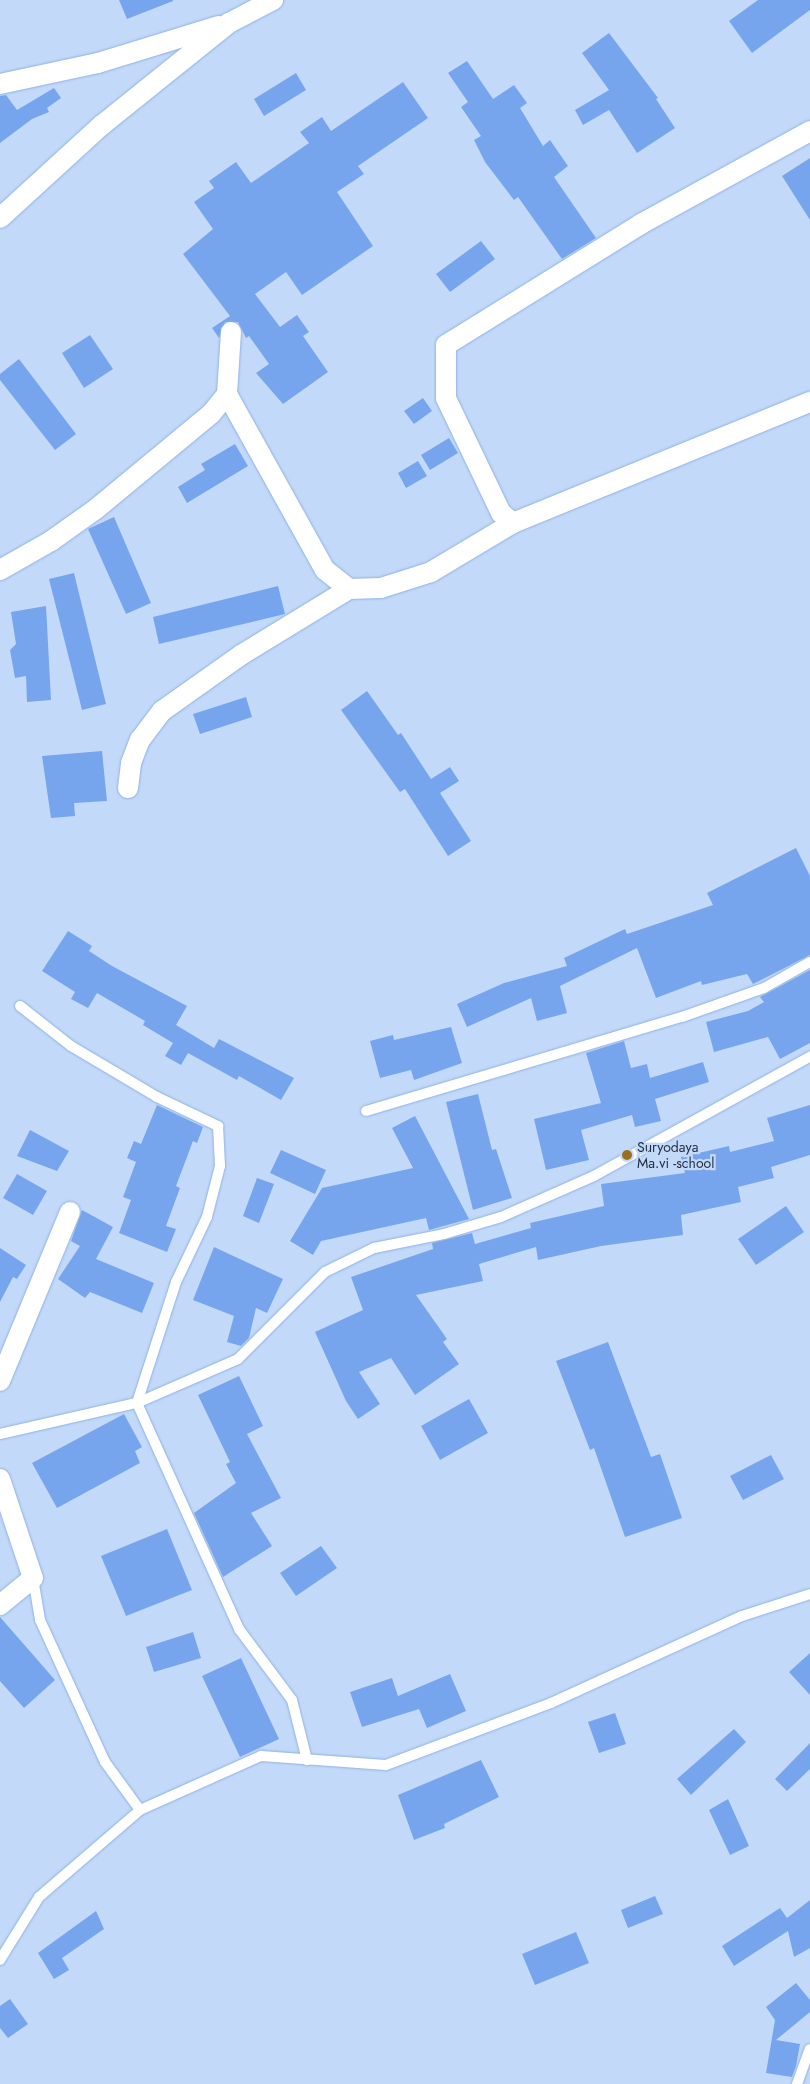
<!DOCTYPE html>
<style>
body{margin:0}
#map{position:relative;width:810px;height:2084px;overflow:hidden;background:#c3d9f9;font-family:Jost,sans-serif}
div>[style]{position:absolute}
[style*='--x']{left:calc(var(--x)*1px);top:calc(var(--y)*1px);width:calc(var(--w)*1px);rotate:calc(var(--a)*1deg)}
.building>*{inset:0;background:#76a5ed}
.roads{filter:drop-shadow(0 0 1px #8eb1e4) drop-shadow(0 0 1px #8eb1e4)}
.lane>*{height:10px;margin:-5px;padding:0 5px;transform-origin:5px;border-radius:5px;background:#fff}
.street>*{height:20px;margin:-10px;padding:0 10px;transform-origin:10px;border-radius:10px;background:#fff}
.dots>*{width:14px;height:14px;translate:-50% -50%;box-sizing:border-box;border:2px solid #c3d9f9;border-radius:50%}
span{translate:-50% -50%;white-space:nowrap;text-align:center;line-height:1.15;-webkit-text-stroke:4.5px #c3d9f9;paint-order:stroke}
.poi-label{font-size:14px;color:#1e2c40}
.left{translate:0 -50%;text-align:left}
</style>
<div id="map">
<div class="building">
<i style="clip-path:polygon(119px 0,173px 0,173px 1px,127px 19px)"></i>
<i style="clip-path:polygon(758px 0,810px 0,810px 10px,752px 53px,729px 21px)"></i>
<i style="clip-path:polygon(609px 33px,658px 98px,656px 99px,675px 128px,637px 153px,609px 110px,583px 125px,575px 110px,609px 90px,582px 53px)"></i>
<i style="clip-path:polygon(467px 61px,493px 99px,514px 85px,527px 103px,520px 108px,543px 146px,550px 140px,568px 166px,554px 177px,596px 238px,562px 259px,518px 197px,514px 200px,485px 162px,474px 140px,481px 136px,461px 107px,468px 102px,448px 73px)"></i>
<i style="clip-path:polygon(296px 73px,306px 90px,264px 116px,254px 99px)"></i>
<i style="clip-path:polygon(403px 82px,428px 118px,358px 166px,364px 174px,337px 192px,373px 246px,302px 295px,286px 272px,255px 294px,280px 327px,297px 315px,309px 332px,303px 336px,328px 372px,283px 404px,256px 373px,269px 364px,249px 336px,246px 338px,238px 322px,225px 322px,219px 338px,212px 328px,230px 316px,183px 254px,213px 229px,194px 202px,214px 188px,209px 181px,236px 162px,251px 183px,309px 143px,300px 132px,322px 117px,331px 131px)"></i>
<i style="clip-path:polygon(54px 88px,61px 98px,47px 108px,49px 112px,32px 119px,0 143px,0 96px,6px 95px,17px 110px)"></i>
<i style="clip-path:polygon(810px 158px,810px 220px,782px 176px)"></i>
<i style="clip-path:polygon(481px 241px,495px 259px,450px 292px,436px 274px)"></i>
<i style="clip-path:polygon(90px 335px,113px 369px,84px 388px,62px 353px)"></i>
<i style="clip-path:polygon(19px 359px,76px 434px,55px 450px,0 380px,0 374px)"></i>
<i style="clip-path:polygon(423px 398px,432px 411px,414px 424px,404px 411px)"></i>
<i style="clip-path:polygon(449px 438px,458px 453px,430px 470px,421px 455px)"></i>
<i style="clip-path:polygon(235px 444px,248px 466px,187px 503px,178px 487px,205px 470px,201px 464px)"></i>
<i style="clip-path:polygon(418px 461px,427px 476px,406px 488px,398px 473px)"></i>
<i style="clip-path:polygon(114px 517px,151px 603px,126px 614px,88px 529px)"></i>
<i style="clip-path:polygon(74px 573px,106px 704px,82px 710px,49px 579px)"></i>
<i style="clip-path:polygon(278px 586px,285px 614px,159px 644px,153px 617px)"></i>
<i style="clip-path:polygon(46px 606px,51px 700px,27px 702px,26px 676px,15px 678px,10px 650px,16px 644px,11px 612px)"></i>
<i style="clip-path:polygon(367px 691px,398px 735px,401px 733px,431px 779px,450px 767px,459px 781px,440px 793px,471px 841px,448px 856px,405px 789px,400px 792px,341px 710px)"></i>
<i style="clip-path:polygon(246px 697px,252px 717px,200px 734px,193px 714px)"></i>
<i style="clip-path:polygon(102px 751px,107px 801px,74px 803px,75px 816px,51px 818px,42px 756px)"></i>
<i style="clip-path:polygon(796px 848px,810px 876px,810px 955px,753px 984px,747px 974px,702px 985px,701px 981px,656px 998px,637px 948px,560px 986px,567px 1013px,537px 1021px,531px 998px,467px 1027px,457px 1004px,504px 983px,567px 966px,564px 958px,625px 929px,627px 934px,713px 905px,707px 893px)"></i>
<i style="clip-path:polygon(68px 931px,92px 946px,89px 951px,112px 966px,187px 1006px,176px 1025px,214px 1048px,219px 1039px,294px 1078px,281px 1100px,239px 1076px,237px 1080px,188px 1053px,181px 1065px,165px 1056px,173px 1043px,143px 1025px,145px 1021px,97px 993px,88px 1008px,71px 999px,75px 992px,42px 971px)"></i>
<i style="clip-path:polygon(810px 970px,810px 1043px,780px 1059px,768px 1037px,714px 1052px,706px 1022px,748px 1011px,764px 1002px,760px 997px)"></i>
<i style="clip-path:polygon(451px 1027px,462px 1063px,414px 1080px,411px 1070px,380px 1078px,370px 1041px,393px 1035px,394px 1040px)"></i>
<i style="clip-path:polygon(624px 1041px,631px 1068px,647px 1064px,650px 1078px,703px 1062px,709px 1082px,655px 1099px,661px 1121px,635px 1127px,632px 1115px,581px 1130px,589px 1160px,546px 1170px,534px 1119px,601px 1103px,586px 1053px)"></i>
<i style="clip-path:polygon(478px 1094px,492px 1150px,496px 1149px,512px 1198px,473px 1210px,446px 1102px)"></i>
<i style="clip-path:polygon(157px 1105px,203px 1127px,197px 1143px,193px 1141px,176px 1186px,180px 1188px,166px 1226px,176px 1229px,167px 1252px,119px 1233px,131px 1200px,123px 1197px,136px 1162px,127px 1158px,134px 1141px,141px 1144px)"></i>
<i style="clip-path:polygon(810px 1105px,810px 1155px,771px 1167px,774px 1178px,738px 1187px,741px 1202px,681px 1215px,683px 1235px,601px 1246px,538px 1260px,536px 1247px,479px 1264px,483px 1281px,416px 1295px,447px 1339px,443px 1342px,459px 1364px,415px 1395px,391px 1358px,359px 1372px,380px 1404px,358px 1419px,346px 1401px,315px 1332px,363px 1310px,351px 1277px,433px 1249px,432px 1243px,472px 1233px,475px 1244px,531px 1228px,530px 1223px,604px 1206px,601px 1184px,685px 1173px,681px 1157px,729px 1146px,730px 1152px,774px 1141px,767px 1118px)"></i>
<i style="clip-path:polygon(415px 1116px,469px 1219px,429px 1230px,426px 1218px,321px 1241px,313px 1255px,290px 1241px,322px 1188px,413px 1168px,392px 1128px)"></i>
<i style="clip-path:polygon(30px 1130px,69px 1151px,57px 1171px,17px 1156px)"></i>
<i style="clip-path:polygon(281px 1150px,326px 1170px,315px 1194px,270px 1173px)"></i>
<i style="clip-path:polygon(17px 1174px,47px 1191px,33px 1215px,3px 1198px)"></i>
<i style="clip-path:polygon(257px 1178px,274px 1184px,259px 1223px,243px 1216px)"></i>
<i style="clip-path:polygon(786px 1206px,804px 1232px,756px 1265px,738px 1239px)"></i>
<i style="clip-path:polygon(82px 1210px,113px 1227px,96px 1259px,154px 1283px,142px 1313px,90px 1292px,85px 1298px,58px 1279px,80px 1246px,71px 1241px)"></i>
<i style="clip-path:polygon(214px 1247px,283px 1279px,267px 1313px,256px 1308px,249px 1338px,241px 1346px,227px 1342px,234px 1316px,193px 1300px)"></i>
<i style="clip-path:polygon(0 1248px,26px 1265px,17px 1279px,13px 1277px,0 1302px)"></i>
<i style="clip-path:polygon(608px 1342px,651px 1457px,660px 1454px,682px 1518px,625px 1537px,594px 1448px,590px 1450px,556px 1361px)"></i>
<i style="clip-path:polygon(239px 1376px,263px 1426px,247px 1434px,281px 1498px,251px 1513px,272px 1546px,223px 1577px,194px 1513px,236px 1483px,226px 1464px,230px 1462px,198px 1395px)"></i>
<i style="clip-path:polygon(469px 1399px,488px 1433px,440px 1460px,421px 1426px)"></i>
<i style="clip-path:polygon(124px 1414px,142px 1447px,135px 1451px,140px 1463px,57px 1508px,32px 1463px)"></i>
<i style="clip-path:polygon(771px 1455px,784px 1479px,743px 1500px,730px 1476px)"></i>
<i style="clip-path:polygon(167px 1529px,192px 1590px,126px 1616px,101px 1556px)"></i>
<i style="clip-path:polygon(321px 1546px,337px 1568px,296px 1596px,280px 1573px)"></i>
<i style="clip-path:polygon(0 1617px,55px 1680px,24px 1708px,0 1681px)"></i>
<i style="clip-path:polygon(193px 1632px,201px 1658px,154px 1672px,146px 1647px)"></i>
<i style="clip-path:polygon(810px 1653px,810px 1695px,789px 1672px)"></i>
<i style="clip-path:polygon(241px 1658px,279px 1739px,240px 1757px,202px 1676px)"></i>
<i style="clip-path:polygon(450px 1674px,466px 1711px,427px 1728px,419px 1709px,362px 1727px,350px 1692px,392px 1678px,398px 1696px)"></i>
<i style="clip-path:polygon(615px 1713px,626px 1744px,599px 1753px,588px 1722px)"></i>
<i style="clip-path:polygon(734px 1729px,746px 1742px,691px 1795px,677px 1779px)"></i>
<i style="clip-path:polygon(810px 1743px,810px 1769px,787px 1791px,775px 1779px)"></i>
<i style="clip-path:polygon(481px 1760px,499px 1797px,444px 1824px,445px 1828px,414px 1840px,398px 1795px)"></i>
<i style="clip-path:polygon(728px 1799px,749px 1846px,730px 1855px,709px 1810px)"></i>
<i style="clip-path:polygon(655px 1896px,663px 1914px,628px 1928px,621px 1910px)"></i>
<i style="clip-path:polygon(810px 1900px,810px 1948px,794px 1957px,788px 1931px,734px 1966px,722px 1946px,780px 1908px,787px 1918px)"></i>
<i style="clip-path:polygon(96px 1911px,104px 1929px,62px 1958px,69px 1970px,54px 1979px,38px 1953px)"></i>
<i style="clip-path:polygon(576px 1932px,589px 1963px,535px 1985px,522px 1954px)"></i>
<i style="clip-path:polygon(796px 1983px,810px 2000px,810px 2012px,776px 2040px,800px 2044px,796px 2066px,792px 2077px,766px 2073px,775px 2020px,766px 2007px)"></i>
<i style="clip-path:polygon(10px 1999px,28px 2024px,8px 2038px,0 2028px,0 2006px)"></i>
</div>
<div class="roads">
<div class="lane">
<i style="--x:20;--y:1006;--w:65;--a:38.1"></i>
<i style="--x:71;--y:1046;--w:100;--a:30.7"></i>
<i style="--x:157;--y:1097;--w:68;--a:25.4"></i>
<i style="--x:218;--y:1126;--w:40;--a:87.1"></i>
<i style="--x:220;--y:1166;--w:53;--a:104.3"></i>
<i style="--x:207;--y:1217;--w:72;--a:115.5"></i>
<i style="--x:176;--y:1282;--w:127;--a:107.9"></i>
<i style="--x:137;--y:1403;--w:248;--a:65.7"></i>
<i style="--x:239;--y:1629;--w:89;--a:53.3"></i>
<i style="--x:292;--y:1700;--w:62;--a:76"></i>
<i style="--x:366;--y:1111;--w:330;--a:-16.6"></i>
<i style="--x:682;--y:1017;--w:87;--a:-19.5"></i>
<i style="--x:764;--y:988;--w:53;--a:-29.5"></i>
<i style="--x:0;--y:1434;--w:140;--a:-12.8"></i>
<i style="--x:137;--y:1403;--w:110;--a:-23.5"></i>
<i style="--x:238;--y:1359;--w:123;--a:-45"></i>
<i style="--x:325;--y:1272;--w:55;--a:-26.1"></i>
<i style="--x:374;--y:1248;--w:71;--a:-11.3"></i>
<i style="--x:444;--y:1234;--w:59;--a:-16.6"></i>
<i style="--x:501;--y:1217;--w:102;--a:-23.8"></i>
<i style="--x:594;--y:1176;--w:247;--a:-28.9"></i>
<i style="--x:33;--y:1578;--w:43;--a:80.5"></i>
<i style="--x:40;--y:1620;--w:156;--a:65.4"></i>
<i style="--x:105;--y:1762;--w:59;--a:53.9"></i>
<i style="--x:0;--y:1960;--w:74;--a:-58.2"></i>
<i style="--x:39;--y:1897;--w:133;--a:-40.7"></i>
<i style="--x:140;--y:1810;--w:133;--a:-24.1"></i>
<i style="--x:261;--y:1756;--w:125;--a:4.1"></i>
<i style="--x:386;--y:1765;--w:176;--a:-20.6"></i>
<i style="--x:551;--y:1703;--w:210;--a:-24.5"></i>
<i style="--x:742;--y:1616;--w:71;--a:-17.9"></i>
<i style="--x:797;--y:2084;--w:37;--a:-70"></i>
</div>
<div class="street">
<i style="--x:0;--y:84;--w:100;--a:-12.1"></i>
<i style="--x:98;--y:63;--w:126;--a:-17.1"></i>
<i style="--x:0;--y:218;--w:138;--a:-42.4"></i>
<i style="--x:102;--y:125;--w:163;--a:-38.8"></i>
<i style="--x:229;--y:23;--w:50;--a:-27.6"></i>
<i style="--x:231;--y:332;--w:62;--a:93.7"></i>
<i style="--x:227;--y:394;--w:201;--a:60.9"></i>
<i style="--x:325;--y:570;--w:31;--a:38"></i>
<i style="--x:513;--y:523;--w:16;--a:-140"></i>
<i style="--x:501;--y:513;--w:127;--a:-115.6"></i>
<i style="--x:446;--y:398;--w:53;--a:-90"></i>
<i style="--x:446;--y:345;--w:229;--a:-31.8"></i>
<i style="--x:641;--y:224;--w:193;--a:-28.8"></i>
<i style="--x:0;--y:570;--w:59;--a:-29.6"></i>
<i style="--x:51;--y:541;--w:55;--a:-35.4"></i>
<i style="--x:96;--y:509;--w:149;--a:-39.6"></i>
<i style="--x:211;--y:414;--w:26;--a:-51"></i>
<i style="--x:128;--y:788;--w:25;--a:-83"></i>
<i style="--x:131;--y:763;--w:25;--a:-69"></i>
<i style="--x:140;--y:740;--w:36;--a:-53"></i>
<i style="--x:162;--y:711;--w:97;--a:-35.3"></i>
<i style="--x:241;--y:655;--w:127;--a:-31.4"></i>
<i style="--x:349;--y:589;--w:32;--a:-2"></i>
<i style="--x:381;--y:588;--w:52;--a:-17.7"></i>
<i style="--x:431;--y:572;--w:96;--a:-30.9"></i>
<i style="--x:513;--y:523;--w:321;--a:-22.2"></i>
<i style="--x:0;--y:1381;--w:183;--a:-67.5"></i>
<i style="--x:0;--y:1479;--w:104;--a:71.6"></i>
<i style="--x:33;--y:1578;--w:43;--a:140.7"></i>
</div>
</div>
<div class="dots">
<i style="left:627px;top:1155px;background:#9a6f1d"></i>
</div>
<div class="poi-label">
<span class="left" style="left:637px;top:1155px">Suryodaya<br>Ma.vi -school</span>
</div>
</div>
